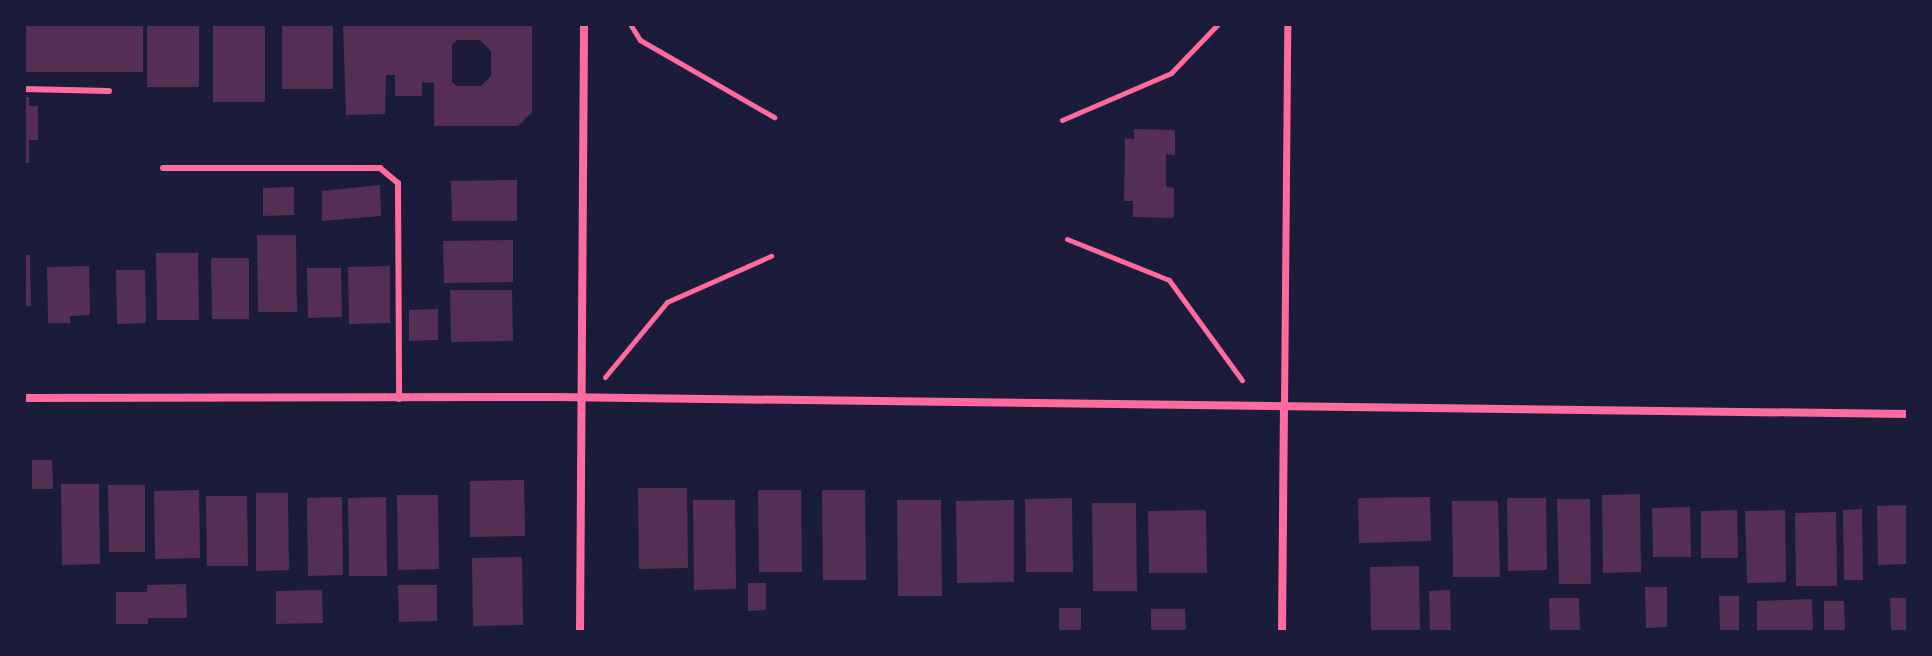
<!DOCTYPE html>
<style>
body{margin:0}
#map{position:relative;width:1932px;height:656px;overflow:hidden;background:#1b1b3a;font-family:Quicksand,sans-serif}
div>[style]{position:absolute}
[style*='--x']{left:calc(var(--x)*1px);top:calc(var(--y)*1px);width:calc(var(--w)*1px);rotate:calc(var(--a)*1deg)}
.building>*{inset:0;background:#542f53}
.path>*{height:5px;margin:-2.5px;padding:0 2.5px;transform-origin:2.5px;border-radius:2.5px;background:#ff6b9d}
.service>*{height:6px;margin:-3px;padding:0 3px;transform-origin:3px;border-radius:3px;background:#ff6b9d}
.pedestrian>*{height:7px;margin:-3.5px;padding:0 3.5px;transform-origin:3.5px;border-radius:3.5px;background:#ff6b9d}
.minor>*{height:8px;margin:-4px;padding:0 4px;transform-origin:4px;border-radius:4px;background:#ff6b9d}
span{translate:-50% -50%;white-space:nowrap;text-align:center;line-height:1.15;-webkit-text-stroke:6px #1b1b3a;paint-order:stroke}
.frame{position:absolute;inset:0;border:26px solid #1b1b3a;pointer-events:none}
</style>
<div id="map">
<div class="building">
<i style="clip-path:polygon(24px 24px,143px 24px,143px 72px,24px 72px)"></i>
<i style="clip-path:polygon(147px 24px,199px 24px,199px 87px,147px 87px)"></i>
<i style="clip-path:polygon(213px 24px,265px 24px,265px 102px,213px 102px)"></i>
<i style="clip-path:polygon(282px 24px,333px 24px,333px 89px,282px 89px)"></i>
<i style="clip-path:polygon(evenodd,343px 24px,532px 24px,532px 112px,518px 126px,434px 126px,434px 83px,422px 82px,422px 96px,395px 96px,395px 75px,386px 75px,385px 114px,346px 115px,343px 24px,457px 40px,480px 40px,491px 51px,491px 76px,481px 86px,457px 86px,452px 82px,452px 45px,457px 40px)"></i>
<i style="clip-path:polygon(24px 97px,29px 97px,29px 106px,38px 106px,38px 140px,29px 140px,29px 163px,24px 163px)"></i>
<i style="clip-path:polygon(1134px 129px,1175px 130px,1175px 155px,1166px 154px,1166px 187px,1174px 188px,1174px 218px,1133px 217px,1133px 201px,1124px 201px,1125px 138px,1134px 139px)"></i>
<i style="clip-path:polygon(517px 180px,517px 221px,452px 221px,451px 181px)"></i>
<i style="clip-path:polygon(380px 185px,381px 216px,322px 221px,322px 191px)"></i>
<i style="clip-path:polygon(294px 187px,294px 215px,263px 216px,263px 188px)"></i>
<i style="clip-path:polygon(257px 235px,296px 235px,297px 312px,258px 312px)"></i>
<i style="clip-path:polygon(513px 240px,513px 282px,444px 283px,443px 241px)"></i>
<i style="clip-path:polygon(156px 253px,198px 253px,199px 320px,157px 320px)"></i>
<i style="clip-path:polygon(24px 255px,30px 255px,31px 306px,24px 306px)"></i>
<i style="clip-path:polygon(211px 258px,249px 258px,249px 319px,212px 319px)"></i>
<i style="clip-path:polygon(89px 266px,90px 315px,70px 316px,70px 323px,48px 323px,47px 267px)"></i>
<i style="clip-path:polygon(390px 266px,390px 323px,349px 324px,348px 267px)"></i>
<i style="clip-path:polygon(307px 268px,341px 268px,342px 317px,308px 318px)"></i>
<i style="clip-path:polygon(116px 270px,145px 270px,146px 323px,117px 324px)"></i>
<i style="clip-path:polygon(450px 290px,512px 290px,513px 341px,451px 342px)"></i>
<i style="clip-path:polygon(438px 309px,438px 340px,409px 341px,409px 310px)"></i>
<i style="clip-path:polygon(32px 460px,52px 460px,53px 489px,32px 489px)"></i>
<i style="clip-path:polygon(524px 480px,525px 536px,470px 537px,470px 481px)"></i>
<i style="clip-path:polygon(61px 484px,99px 484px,100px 564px,62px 565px)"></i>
<i style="clip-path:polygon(108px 485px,145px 485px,145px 552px,109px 552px)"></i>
<i style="clip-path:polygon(638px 488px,687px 488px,688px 568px,639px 569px)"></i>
<i style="clip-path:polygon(199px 490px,200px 558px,155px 559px,154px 491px)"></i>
<i style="clip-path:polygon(758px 490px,801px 490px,802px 572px,759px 572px)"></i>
<i style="clip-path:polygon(822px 490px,865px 490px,866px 580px,823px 580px)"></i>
<i style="clip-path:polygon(256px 493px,288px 493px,289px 570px,256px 571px)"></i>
<i style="clip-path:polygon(1640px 494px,1641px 572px,1603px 573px,1602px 495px)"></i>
<i style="clip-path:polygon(397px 495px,438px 495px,439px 569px,398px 570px)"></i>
<i style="clip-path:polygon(206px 496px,247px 496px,248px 566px,207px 566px)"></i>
<i style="clip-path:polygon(342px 497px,343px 575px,308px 576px,307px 498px)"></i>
<i style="clip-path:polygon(386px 497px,387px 576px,349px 576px,348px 498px)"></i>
<i style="clip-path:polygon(1430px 497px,1431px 541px,1359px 543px,1358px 498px)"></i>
<i style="clip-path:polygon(1072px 498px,1073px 572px,1026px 572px,1025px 499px)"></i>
<i style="clip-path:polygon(1507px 498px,1546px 498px,1547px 570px,1508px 571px)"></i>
<i style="clip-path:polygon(1557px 499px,1590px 499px,1591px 584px,1559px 584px)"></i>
<i style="clip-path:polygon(693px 500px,735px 500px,736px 589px,694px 590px)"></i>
<i style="clip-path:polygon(897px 500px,941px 500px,942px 596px,898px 596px)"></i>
<i style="clip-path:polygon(1014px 500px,1014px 582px,957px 583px,956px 501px)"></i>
<i style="clip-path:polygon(1452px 501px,1498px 501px,1500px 577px,1453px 577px)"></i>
<i style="clip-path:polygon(1092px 503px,1136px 503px,1137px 591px,1093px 591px)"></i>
<i style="clip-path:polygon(1908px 505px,1908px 564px,1878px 565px,1877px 506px)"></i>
<i style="clip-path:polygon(1690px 507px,1691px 557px,1653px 557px,1652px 508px)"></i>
<i style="clip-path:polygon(1862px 509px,1863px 580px,1844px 580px,1843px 510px)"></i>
<i style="clip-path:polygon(1206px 510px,1207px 573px,1149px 573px,1148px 511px)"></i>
<i style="clip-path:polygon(1737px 510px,1738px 558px,1701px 558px,1701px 511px)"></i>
<i style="clip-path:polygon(1785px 510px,1786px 582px,1747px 583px,1745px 511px)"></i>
<i style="clip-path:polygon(1836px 512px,1837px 586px,1796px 586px,1795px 513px)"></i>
<i style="clip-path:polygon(522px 557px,523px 625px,473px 626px,472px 558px)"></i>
<i style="clip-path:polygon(1419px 566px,1420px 632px,1371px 632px,1370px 567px)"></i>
<i style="clip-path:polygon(748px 583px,766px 583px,766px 610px,748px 611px)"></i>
<i style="clip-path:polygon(186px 584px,187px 618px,148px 618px,148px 624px,116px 624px,116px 592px,147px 592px,147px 585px)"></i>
<i style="clip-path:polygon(398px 585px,437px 585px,437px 621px,399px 622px)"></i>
<i style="clip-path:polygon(1645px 587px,1667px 587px,1667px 627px,1646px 628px)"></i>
<i style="clip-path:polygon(322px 590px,323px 623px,276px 624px,276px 591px)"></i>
<i style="clip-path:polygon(1450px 590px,1451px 632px,1430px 632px,1429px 591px)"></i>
<i style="clip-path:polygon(1719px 596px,1739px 596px,1739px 631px,1720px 631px)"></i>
<i style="clip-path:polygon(1549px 598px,1579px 598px,1580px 632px,1550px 632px)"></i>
<i style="clip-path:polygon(1890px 598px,1908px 598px,1908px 630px,1891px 630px)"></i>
<i style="clip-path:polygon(1812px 599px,1813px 632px,1757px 632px,1757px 601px)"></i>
<i style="clip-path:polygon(1824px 601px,1844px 601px,1845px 631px,1824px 631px)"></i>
<i style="clip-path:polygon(1059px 608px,1081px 608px,1081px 632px,1059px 632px)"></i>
<i style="clip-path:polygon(1151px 609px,1185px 609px,1186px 632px,1151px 632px)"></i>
</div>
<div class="path">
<i style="--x:630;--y:24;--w:19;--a:58"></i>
<i style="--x:640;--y:40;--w:155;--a:29.9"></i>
<i style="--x:1062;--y:120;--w:119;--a:-23.3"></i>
<i style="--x:1171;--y:73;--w:68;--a:-46.2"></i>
<i style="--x:1067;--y:239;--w:110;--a:21.9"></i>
<i style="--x:1169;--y:280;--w:124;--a:53.9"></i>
<i style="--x:605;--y:377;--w:97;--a:-50.4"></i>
<i style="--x:667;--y:302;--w:114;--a:-23.9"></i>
</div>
<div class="service">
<i style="--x:24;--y:89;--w:85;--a:1.3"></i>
<i style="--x:163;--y:168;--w:217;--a:0"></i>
<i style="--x:380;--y:168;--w:23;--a:40"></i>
<i style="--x:398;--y:183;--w:216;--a:89.7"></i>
</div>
<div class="pedestrian">
<i style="--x:1284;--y:405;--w:381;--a:-89.5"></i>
</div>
<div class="minor">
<i style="--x:24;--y:398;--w:531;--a:-0.11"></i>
<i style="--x:555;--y:397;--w:1353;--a:0.72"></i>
<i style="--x:580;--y:632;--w:608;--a:-89.62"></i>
<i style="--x:1282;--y:632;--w:227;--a:-89.5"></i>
</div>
<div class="frame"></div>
</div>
